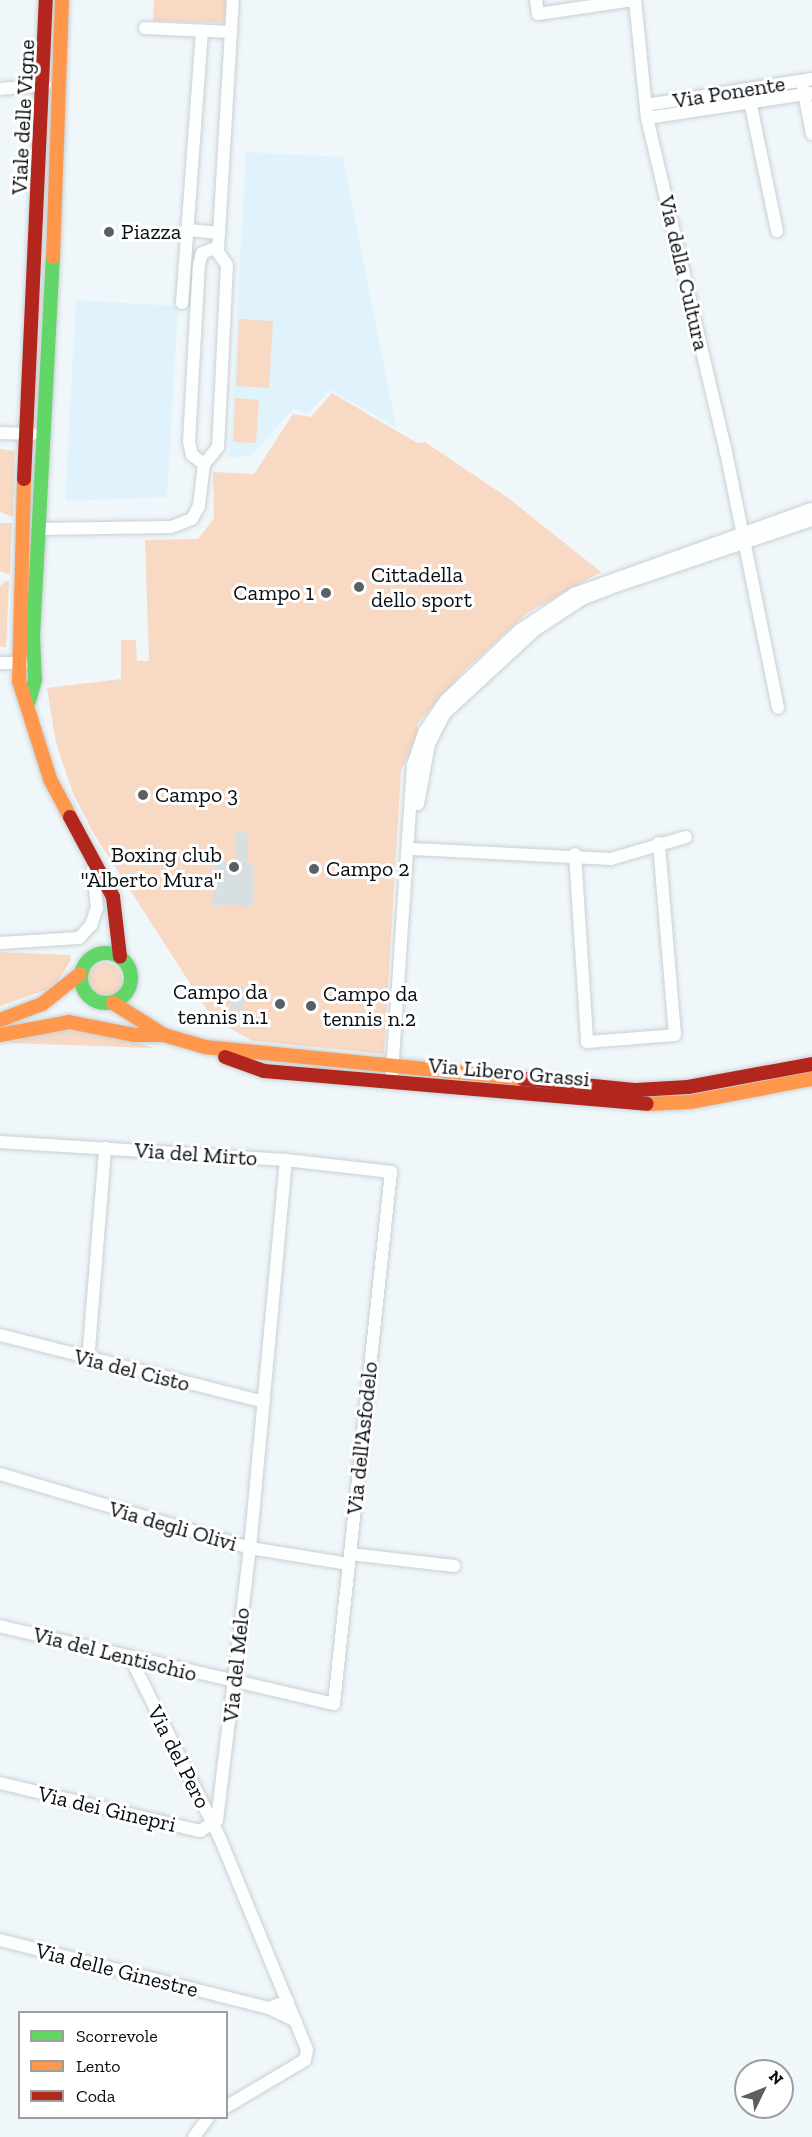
<!DOCTYPE html>
<style>
body{margin:0}
#map{position:relative;width:812px;height:2137px;overflow:hidden;background:#f0f7fa;font-family:"Zilla Slab",serif}
div>[style]{position:absolute}
[style*='--x']{left:calc(var(--x)*1px);top:calc(var(--y)*1px);width:calc(var(--w)*1px);rotate:calc(var(--a)*1deg)}
.built>*{inset:0;background:#e0f3fc}
.green>*{inset:0;background:#f7d9c4}
.round{border-radius:50%}
.building>*{inset:0;background:#d8dfe2}
.roads{filter:drop-shadow(0 0 2px #c9d0d4) drop-shadow(0 0 2px #c9d0d4)}
.street>*{height:12px;margin:-6px;padding:0 6px;transform-origin:6px;border-radius:6px;background:#fdfefe}
.fast>*{height:14px;margin:-7px;padding:0 7px;transform-origin:7px;border-radius:7px;background:#63d668}
.fast>.ring{margin:-7px;padding:0;box-sizing:content-box;background:none;border:14px solid #63d668;border-radius:50%}
.slow>*{height:14px;margin:-7px;padding:0 7px;transform-origin:7px;border-radius:7px;background:#ff974d}
.jam>*{height:14px;margin:-7px;padding:0 7px;transform-origin:7px;border-radius:7px;background:#b3261e}
.dots>*{width:16px;height:16px;translate:-50% -50%;box-sizing:border-box;border:3px solid #fff;border-radius:50%}
span{translate:-50% -50%;white-space:nowrap;text-align:center;line-height:1.15;-webkit-text-stroke:6px #fff;paint-order:stroke}
.street-label{font-size:22px;color:#070d10}
.poi-label{font-size:22px;color:#070d10}
.left{translate:0 -50%;text-align:left}
.right{translate:-100% -50%;text-align:right}
.legend{position:absolute;left:18px;top:2011px;width:210px;height:108px;box-sizing:border-box;background:#fff;border:2px solid #9c9e9f;margin:0;padding:8px 10px;list-style:none;font-size:18px;color:#070d10}
.legend li{display:flex;align-items:center;gap:12px;height:30px}
.legend b{width:30px;border:2px solid #9c9e9f}
.north{position:absolute;left:734px;top:2059px;width:60px;height:60px;box-sizing:border-box;background:#fff;border:2px solid #9c9e9f;border-radius:50%;rotate:47deg;font-size:16px;font-weight:700;line-height:24px;text-align:center;color:#070d10}
.north::after{content:'';display:block;margin:auto;width:21px;height:27px;background:#595f62;clip-path:polygon(50% 0,100% 100%,50% 72%,0 100%)}
</style>
<div id="map">
<div class="built">
<i style="clip-path:polygon(246px 152px,343px 157px,396px 427px,330px 390px,308px 414px,293px 409px,251px 456px,229px 458px)"></i>
<i style="clip-path:polygon(76px 300px,178px 306px,167px 497px,65px 501px)"></i>
</div>
<div class="green">
<i style="clip-path:polygon(154px 0,229px 0,228px 23px,153px 21px)"></i>
<i style="clip-path:polygon(239px 319px,273px 321px,269px 388px,236px 386px)"></i>
<i style="clip-path:polygon(332px 393px,417px 443px,425px 442px,508px 498px,601px 572px,527px 613px,464px 671px,417px 724px,417px 742px,401px 770px,384px 1054px,253px 1041px,213px 1019px,94px 834px,73px 793px,56px 743px,47px 688px,121px 679px,121px 640px,136px 640px,137px 661px,149px 661px,145px 540px,198px 539px,214px 518px,213px 472px,254px 474px,293px 414px,311px 417px)"></i>
<i style="clip-path:polygon(235px 398px,259px 400px,256px 443px,233px 442px)"></i>
<i style="clip-path:polygon(0 449px,15px 451px,13px 517px,0 512px)"></i>
<i style="clip-path:polygon(0 523px,12px 523px,10px 575px,0 571px)"></i>
<i style="clip-path:polygon(5px 581px,9px 581px,6px 647px,0 647px,0 586px)"></i>
<i style="clip-path:polygon(0 952px,70px 955px,71px 960px,57px 982px,46px 990px,0 1006px)"></i>
<i class="round" style="left:88px;top:963px;width:34px;height:34px"></i>
<i style="clip-path:polygon(63px 1027px,125px 1038px,154px 1048px,8px 1043px)"></i>
</div>
<div class="building">
<i style="clip-path:polygon(236px 832px,248px 833px,247px 863px,254px 863px,253px 906px,212px 905px,218px 870px,214px 870px,215px 861px,235px 862px)"></i>
<i style="clip-path:polygon(232px 986px,246px 988px,243px 1011px,230px 1010px)"></i>
</div>
<div class="roads">
<div class="street">
<i style="--x:536;--y:0;--w:14;--a:82"></i>
<i style="--x:538;--y:14;--w:96;--a:-8.4"></i>
<i style="--x:635;--y:0;--w:119;--a:84.2"></i>
<i style="--x:647;--y:118;--w:343;--a:76.7"></i>
<i style="--x:726;--y:452;--w:261;--a:78.5"></i>
<i style="--x:145;--y:28;--w:86;--a:2.7"></i>
<i style="--x:803;--y:88;--w:47;--a:78.9"></i>
<i style="--x:0;--y:89;--w:45;--a:-5.1"></i>
<i style="--x:749;--y:96;--w:138;--a:78.3"></i>
<i style="--x:646;--y:105;--w:168;--a:-8.9"></i>
<i style="--x:647;--y:118;--w:167;--a:-8.6"></i>
<i style="--x:187;--y:230;--w:32;--a:5"></i>
<i style="--x:215;--y:248;--w:21;--a:55"></i>
<i style="--x:227;--y:265;--w:182;--a:92.8"></i>
<i style="--x:218;--y:447;--w:22;--a:129"></i>
<i style="--x:204;--y:464;--w:15;--a:-143"></i>
<i style="--x:192;--y:455;--w:13;--a:-103"></i>
<i style="--x:189;--y:442;--w:177;--a:-86.8"></i>
<i style="--x:199;--y:265;--w:12;--a:-76"></i>
<i style="--x:202;--y:253;--w:14;--a:-21"></i>
<i style="--x:218;--y:250;--w:250;--a:-86.6"></i>
<i style="--x:182;--y:303;--w:273;--a:-85.8"></i>
<i style="--x:0;--y:433;--w:32;--a:2"></i>
<i style="--x:39;--y:529;--w:132;--a:-0.9"></i>
<i style="--x:171;--y:527;--w:22;--a:-21"></i>
<i style="--x:192;--y:519;--w:15;--a:-62"></i>
<i style="--x:199;--y:506;--w:42;--a:-83.2"></i>
<i style="--x:0;--y:663;--w:24;--a:0"></i>
<i style="--x:418;--y:804;--w:61;--a:-79.6"></i>
<i style="--x:429;--y:744;--w:35;--a:-63"></i>
<i style="--x:445;--y:713;--w:122;--a:-42.7"></i>
<i style="--x:535;--y:630;--w:56;--a:-33.4"></i>
<i style="--x:582;--y:599;--w:30;--a:-21"></i>
<i style="--x:610;--y:588;--w:213;--a:-18.6"></i>
<i style="--x:413;--y:849;--w:198;--a:2.9"></i>
<i style="--x:611;--y:859;--w:78;--a:-16.3"></i>
<i style="--x:575;--y:854;--w:188;--a:86.3"></i>
<i style="--x:587;--y:1042;--w:88;--a:-4.5"></i>
<i style="--x:675;--y:1035;--w:193;--a:-94.8"></i>
<i style="--x:0;--y:943;--w:79;--a:-3.6"></i>
<i style="--x:79;--y:938;--w:18;--a:-47"></i>
<i style="--x:91;--y:925;--w:18;--a:-71"></i>
<i style="--x:97;--y:908;--w:39;--a:-96"></i>
<i style="--x:392;--y:1073;--w:309;--a:-86.1"></i>
<i style="--x:413;--y:765;--w:36;--a:-71"></i>
<i style="--x:425;--y:731;--w:37;--a:-56"></i>
<i style="--x:446;--y:700;--w:102;--a:-43.4"></i>
<i style="--x:520;--y:630;--w:65;--a:-33.7"></i>
<i style="--x:574;--y:594;--w:253;--a:-19.7"></i>
<i style="--x:0;--y:1142;--w:287;--a:3.6"></i>
<i style="--x:286;--y:1160;--w:106;--a:6.5"></i>
<i style="--x:391;--y:1172;--w:535;--a:96.12"></i>
<i style="--x:334;--y:1704;--w:343;--a:-166.9"></i>
<i style="--x:0;--y:1335;--w:272;--a:14.2"></i>
<i style="--x:88;--y:1361;--w:214;--a:-85.4"></i>
<i style="--x:0;--y:1474;--w:261;--a:16.5"></i>
<i style="--x:250;--y:1548;--w:100;--a:9.2"></i>
<i style="--x:350;--y:1554;--w:105;--a:6.6"></i>
<i style="--x:130;--y:1657;--w:200;--a:63.6"></i>
<i style="--x:219;--y:1836;--w:231;--a:67.6"></i>
<i style="--x:307;--y:2050;--w:10;--a:101"></i>
<i style="--x:305;--y:2060;--w:92;--a:149.3"></i>
<i style="--x:0;--y:1783;--w:206;--a:13.5"></i>
<i style="--x:200;--y:1831;--w:20;--a:-33"></i>
<i style="--x:217;--y:1820;--w:274;--a:-83.1"></i>
<i style="--x:250;--y:1548;--w:390;--a:-84.7"></i>
<i style="--x:0;--y:1940;--w:277;--a:14.2"></i>
<i style="--x:269;--y:2008;--w:20;--a:-20"></i>
<i style="--x:269;--y:2008;--w:30;--a:26"></i>
<i style="--x:194;--y:2137;--w:24;--a:-54"></i>
</div>
<div class="fast">
<i style="--x:29;--y:701;--w:22;--a:-74"></i>
<i style="--x:35;--y:680;--w:44;--a:-92.6"></i>
<i style="--x:33;--y:636;--w:380;--a:-87"></i>
<i class="ring" style="left:81px;top:953px;width:36px;height:36px"></i>
</div>
<div class="slow">
<i style="--x:53;--y:257;--w:257;--a:-88"></i>
<i style="--x:24;--y:479;--w:202;--a:91.4"></i>
<i style="--x:19;--y:681;--w:103;--a:72.4"></i>
<i style="--x:50;--y:779;--w:43;--a:62.2"></i>
<i style="--x:113;--y:1003;--w:60;--a:32.1"></i>
<i style="--x:164;--y:1035;--w:43;--a:16.3"></i>
<i style="--x:205;--y:1047;--w:320;--a:5.7"></i>
<i style="--x:0;--y:1020;--w:45;--a:-20.9"></i>
<i style="--x:42;--y:1004;--w:48;--a:-38.3"></i>
<i style="--x:0;--y:1035;--w:70;--a:-10.7"></i>
<i style="--x:69;--y:1022;--w:66;--a:11.3"></i>
<i style="--x:134;--y:1035;--w:28;--a:0"></i>
<i style="--x:647;--y:1104;--w:43;--a:-2.7"></i>
<i style="--x:690;--y:1102;--w:124;--a:-10.7"></i>
</div>
<div class="jam">
<i style="--x:24;--y:479;--w:480;--a:-87.4"></i>
<i style="--x:70;--y:817;--w:91;--a:61.7"></i>
<i style="--x:113;--y:897;--w:60;--a:83.3"></i>
<i style="--x:225;--y:1057;--w:41;--a:19.7"></i>
<i style="--x:264;--y:1071;--w:384;--a:4.9"></i>
<i style="--x:523;--y:1079;--w:114;--a:5.6"></i>
<i style="--x:636;--y:1090;--w:52;--a:-3.3"></i>
<i style="--x:688;--y:1087;--w:126;--a:-10.5"></i>
</div>
</div>
<div class="dots">
<i style="left:109px;top:232px;background:#595f62"></i>
<i style="left:359px;top:587px;background:#595f62"></i>
<i style="left:326px;top:593px;background:#595f62"></i>
<i style="left:143px;top:795px;background:#595f62"></i>
<i style="left:234px;top:867px;background:#595f62"></i>
<i style="left:314px;top:869px;background:#595f62"></i>
<i style="left:280px;top:1004px;background:#595f62"></i>
<i style="left:311px;top:1006px;background:#595f62"></i>
</div>
<div class="street-label">
<span style="left:729px;top:92px;rotate:-9deg">Via Ponente</span>
<span style="left:23px;top:117px;rotate:-87deg">Viale delle Vigne</span>
<span style="left:684px;top:273px;rotate:77deg">Via della Cultura</span>
<span style="left:509px;top:1072px;rotate:5deg">Via Libero Grassi</span>
<span style="left:196px;top:1154px;rotate:4deg">Via del Mirto</span>
<span style="left:132px;top:1370px;rotate:14deg">Via del Cisto</span>
<span style="left:362px;top:1438px;rotate:-84deg">Via dell'Asfodelo</span>
<span style="left:173px;top:1526px;rotate:16deg">Via degli Olivi</span>
<span style="left:115px;top:1654px;rotate:14deg">Via del Lentischio</span>
<span style="left:236px;top:1665px;rotate:-84deg">Via del Melo</span>
<span style="left:179px;top:1757px;rotate:63deg">Via del Pero</span>
<span style="left:107px;top:1809px;rotate:13deg">Via dei Ginepri</span>
<span style="left:117px;top:1970px;rotate:14deg">Via delle Ginestre</span>
</div>
<div class="poi-label">
<span class="left" style="left:121px;top:232px">Piazza</span>
<span class="left" style="left:371px;top:587px">Cittadella<br>dello sport</span>
<span class="right" style="left:314px;top:593px">Campo 1</span>
<span class="left" style="left:155px;top:795px">Campo 3</span>
<span class="right" style="left:222px;top:867px">Boxing club<br>"Alberto Mura"</span>
<span class="left" style="left:326px;top:869px">Campo 2</span>
<span class="right" style="left:268px;top:1004px">Campo da<br>tennis n.1</span>
<span class="left" style="left:323px;top:1006px">Campo da<br>tennis n.2</span>
</div>
<ul class="legend">
<li><b style="height:8px;background:#63d668"></b>Scorrevole</li>
<li><b style="height:8px;background:#ff974d"></b>Lento</li>
<li><b style="height:8px;background:#b3261e"></b>Coda</li>
</ul>
<div class="north">N</div>
</div>
